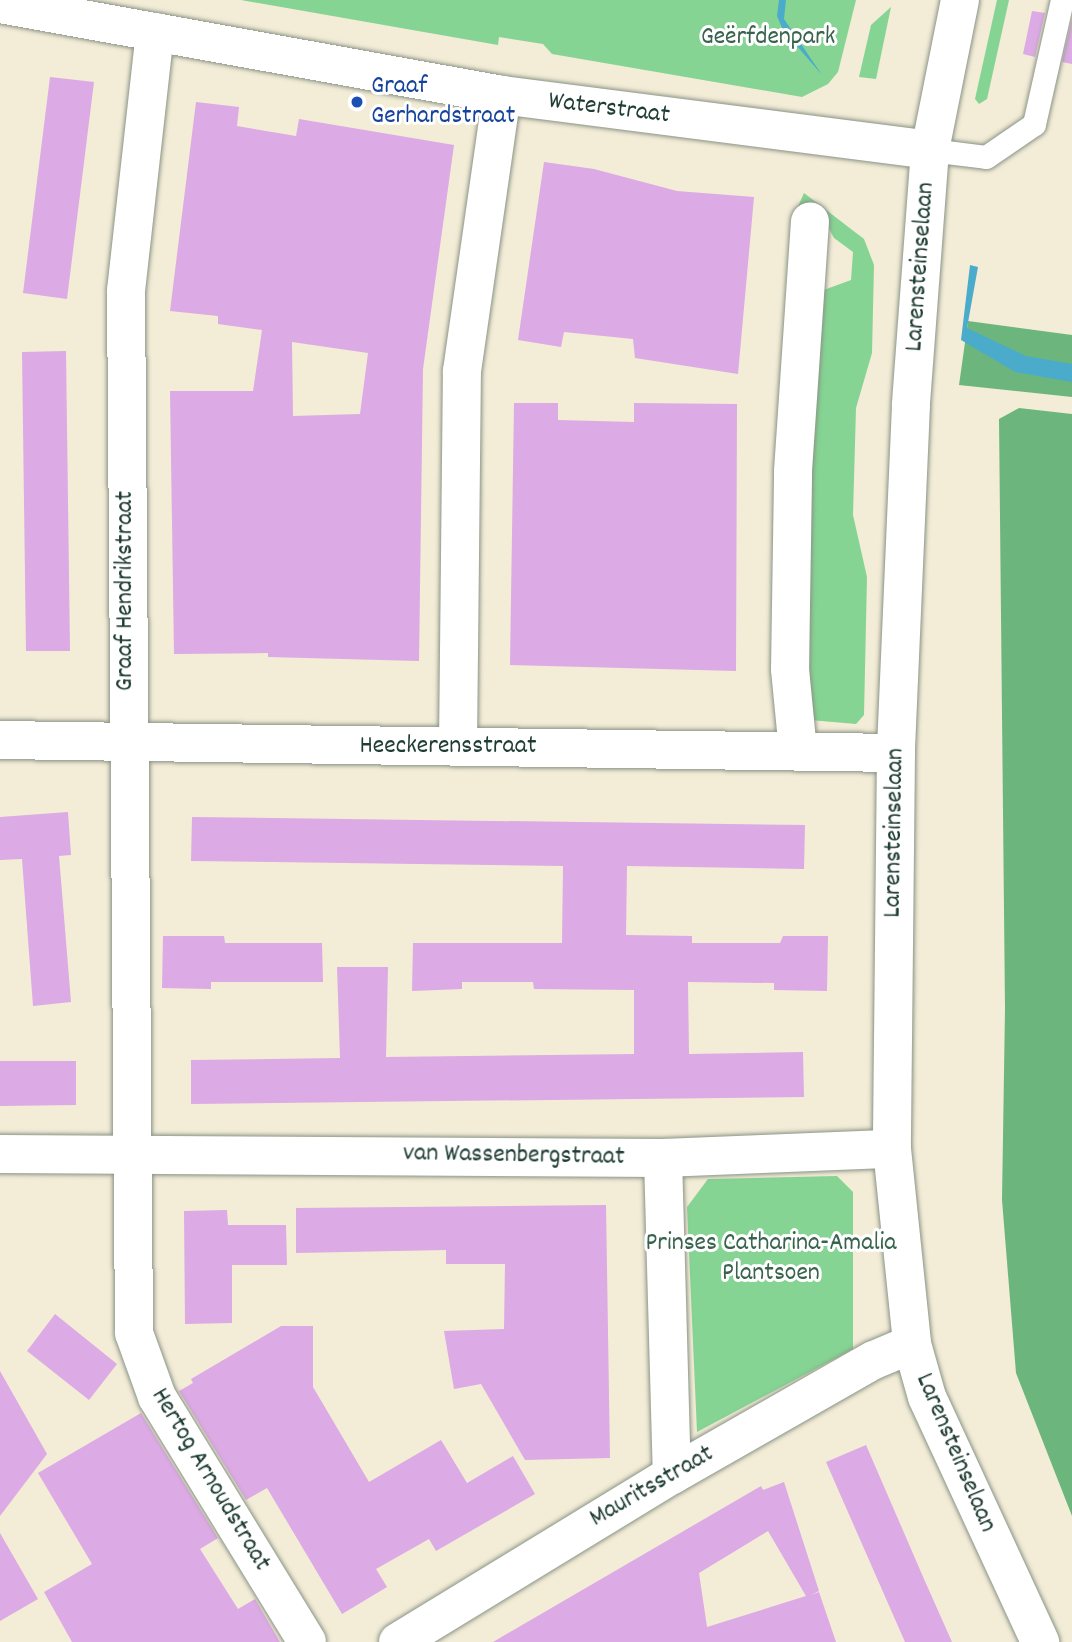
<!DOCTYPE html>
<meta charset="utf-8">
<style>
body{margin:0}
#map{position:relative;width:1072px;height:1642px;overflow:hidden;background:#f3ecd7;font-family:Dekko,sans-serif}
div>[style]{position:absolute}
[style*='--x']{left:calc(var(--x)*1px);top:calc(var(--y)*1px);width:calc(var(--w)*1px);rotate:calc(var(--a)*1deg)}
.green>*{inset:0;background:#85d493}
.forest>*{inset:0;background:#6cb67d}
.water>*{inset:0;background:#4babca}
.building>*{inset:0;background:#dcaae4}
.roads{filter:drop-shadow(0 0 2px #899486) drop-shadow(0 0 2px #899486)}
.service>*{height:23px;margin:-11.5px;padding:0 11.5px;transform-origin:11.5px;border-radius:11.5px;background:#fff}
.minor>*{height:38px;margin:-19px;padding:0 19px;transform-origin:19px;border-radius:19px;background:#fff}
.tertiary>*{height:38px;margin:-19px;padding:0 19px;transform-origin:19px;border-radius:19px;background:#fff}
.secondary>*{height:38px;margin:-19px;padding:0 19px;transform-origin:19px;border-radius:19px;background:#fff}
.dots>*{width:19px;height:19px;translate:-50% -50%;box-sizing:border-box;border:4px solid #fff;border-radius:50%}
span{translate:-50% -50%;white-space:nowrap;text-align:center;line-height:1.15;-webkit-text-stroke:6px #fff;paint-order:stroke}
.park-label{font-size:26px;color:#38634c}
.transit-label{font-size:26px;color:#164399}
.left{translate:0 -50%;text-align:left}
.street-label{font-size:26px;color:#1f3d34}
</style>
<div id="map">
<div class="green">
<i style="clip-path:polygon(241px 0,856px 0,838px 72px,828px 84px,802px 97px,552px 54px,543px 44px,499px 37px,498px 45px)"></i>
<i style="clip-path:polygon(997px 0,1009px 0,987px 99px,979px 104px,975px 99px)"></i>
<i style="clip-path:polygon(891px 7px,876px 79px,859px 77px,871px 25px)"></i>
<i style="clip-path:polygon(804px 193px,864px 239px,874px 265px,872px 353px,856px 408px,853px 515px,867px 577px,864px 715px,856px 724px,810px 720px,809px 435px,821px 291px,851px 280px,853px 252px,834px 238px,823px 218px,795px 213px)"></i>
<i style="clip-path:polygon(837px 1176px,853px 1192px,853px 1349px,697px 1432px,687px 1207px,708px 1179px)"></i>
</div>
<div class="forest">
<i style="clip-path:polygon(968px 321px,1072px 335px,1072px 397px,959px 385px)"></i>
<i style="clip-path:polygon(1019px 408px,1072px 414px,1072px 1516px,1016px 1373px,1002px 1200px,1005px 1009px,999px 419px)"></i>
</div>
<div class="water">
<i style="clip-path:polygon(779px 0,786px 0,784px 19px,822px 75px,783px 30px,777px 16px)"></i>
<i style="clip-path:polygon(970px 265px,978px 267px,967px 328px,1026px 356px,1072px 364px,1072px 382px,1015px 372px,961px 340px)"></i>
</div>
<div class="building">
<i style="clip-path:polygon(1032px 11px,1045px 13px,1035px 57px,1023px 54px)"></i>
<i style="clip-path:polygon(1072px 19px,1072px 64px,1062px 62px)"></i>
<i style="clip-path:polygon(50px 77px,94px 82px,67px 299px,23px 293px)"></i>
<i style="clip-path:polygon(evenodd,196px 102px,239px 107px,237px 126px,296px 136px,299px 119px,454px 145px,423px 369px,419px 661px,268px 657px,268px 653px,174px 654px,170px 391px,253px 391px,262px 330px,218px 324px,218px 316px,170px 311px,196px 102px,292px 342px,368px 353px,360px 414px,293px 416px,292px 342px)"></i>
<i style="clip-path:polygon(544px 162px,594px 169px,677px 191px,754px 197px,738px 374px,635px 358px,633px 339px,564px 332px,561px 347px,518px 340px)"></i>
<i style="clip-path:polygon(66px 351px,70px 651px,26px 651px,22px 352px)"></i>
<i style="clip-path:polygon(514px 403px,558px 403px,558px 420px,634px 422px,634px 403px,737px 404px,736px 671px,510px 665px)"></i>
<i style="clip-path:polygon(68px 812px,71px 855px,59px 856px,71px 1002px,33px 1006px,22px 859px,0 860px,0 817px)"></i>
<i style="clip-path:polygon(192px 817px,805px 825px,804px 869px,627px 866px,626px 935px,692px 936px,692px 943px,780px 943px,783px 936px,828px 936px,827px 991px,774px 990px,774px 983px,688px 982px,689px 1054px,803px 1052px,804px 1097px,191px 1104px,191px 1060px,340px 1058px,337px 967px,388px 967px,386px 1057px,634px 1054px,634px 990px,534px 989px,533px 982px,462px 982px,462px 989px,412px 991px,413px 943px,562px 943px,563px 866px,191px 861px)"></i>
<i style="clip-path:polygon(163px 936px,224px 936px,225px 943px,322px 943px,323px 982px,211px 982px,211px 989px,162px 988px)"></i>
<i style="clip-path:polygon(0 1061px,76px 1061px,76px 1105px,0 1106px)"></i>
<i style="clip-path:polygon(606px 1205px,610px 1458px,525px 1460px,481px 1384px,454px 1389px,444px 1331px,504px 1329px,505px 1264px,446px 1264px,446px 1250px,296px 1253px,296px 1208px)"></i>
<i style="clip-path:polygon(227px 1210px,228px 1225px,286px 1225px,287px 1265px,232px 1265px,232px 1323px,185px 1324px,184px 1211px)"></i>
<i style="clip-path:polygon(55px 1314px,117px 1364px,89px 1400px,27px 1351px)"></i>
<i style="clip-path:polygon(281px 1326px,313px 1326px,313px 1387px,369px 1482px,441px 1440px,467px 1483px,513px 1456px,535px 1494px,436px 1551px,429px 1539px,376px 1569px,387px 1587px,342px 1614px,267px 1488px,246px 1500px,179px 1391px,193px 1383px,191px 1379px)"></i>
<i style="clip-path:polygon(0 1371px,47px 1454px,0 1516px)"></i>
<i style="clip-path:polygon(141px 1413px,218px 1538px,200px 1549px,238px 1609px,255px 1599px,280px 1642px,72px 1642px,44px 1592px,92px 1564px,38px 1473px)"></i>
<i style="clip-path:polygon(866px 1445px,924px 1579px,952px 1642px,905px 1642px,826px 1462px)"></i>
<i style="clip-path:polygon(evenodd,784px 1482px,819px 1591px,811px 1595px,819px 1592px,836px 1642px,493px 1642px,761px 1486px,763px 1490px,784px 1482px,768px 1531px,806px 1596px,707px 1627px,699px 1573px,768px 1531px)"></i>
<i style="clip-path:polygon(0 1533px,38px 1599px,0 1621px)"></i>
</div>
<div class="roads">
<div class="service">
<i style="--x:930;--y:150;--w:56;--a:7.1"></i>
<i style="--x:986;--y:157;--w:58;--a:-34.5"></i>
<i style="--x:1034;--y:124;--w:127;--a:-77.3"></i>
</div>
<div class="minor">
<i style="--x:155;--y:32;--w:260;--a:96.4"></i>
<i style="--x:126;--y:290;--w:1043;--a:89.56"></i>
<i style="--x:134;--y:1333;--w:68;--a:70.2"></i>
<i style="--x:157;--y:1397;--w:287;--a:58.5"></i>
<i style="--x:0;--y:740;--w:896;--a:0.83"></i>
<i style="--x:458;--y:747;--w:376;--a:-89.4"></i>
<i style="--x:462;--y:371;--w:279;--a:-81.8"></i>
<i style="--x:798;--y:751;--w:82;--a:-95.6"></i>
<i style="--x:790;--y:669;--w:198;--a:-89.1"></i>
<i style="--x:793;--y:471;--w:250;--a:-86.1"></i>
<i style="--x:0;--y:1154;--w:663;--a:0.35"></i>
<i style="--x:663;--y:1158;--w:229;--a:-2.3"></i>
<i style="--x:663;--y:1158;--w:317;--a:88.4"></i>
<i style="--x:398;--y:1642;--w:321;--a:-31.4"></i>
<i style="--x:672;--y:1475;--w:232;--a:-29.7"></i>
<i style="--x:874;--y:1360;--w:41;--a:-22.8"></i>
</div>
<div class="tertiary">
<i style="--x:0;--y:4;--w:510;--a:10.27"></i>
<i style="--x:502;--y:95;--w:432;--a:7.3"></i>
</div>
<div class="secondary">
<i style="--x:960;--y:0;--w:153;--a:101.3"></i>
<i style="--x:930;--y:150;--w:256;--a:94.3"></i>
<i style="--x:911;--y:405;--w:348;--a:92.5"></i>
<i style="--x:896;--y:753;--w:396;--a:90.6"></i>
<i style="--x:892;--y:1149;--w:196;--a:84.1"></i>
<i style="--x:912;--y:1344;--w:55;--a:74.2"></i>
<i style="--x:927;--y:1397;--w:270;--a:65.2"></i>
</div>
</div>
<div class="dots">
<i style="left:357px;top:102px;background:#1a4fb4"></i>
</div>
<div class="park-label">
<span style="left:768px;top:38px">Geërfdenpark</span>
<span style="left:771px;top:1259px">Prinses Catharina-Amalia<br>Plantsoen</span>
</div>
<div class="transit-label">
<span class="left" style="left:371px;top:102px">Graaf<br>Gerhardstraat</span>
</div>
<div class="street-label">
<span style="left:609px;top:109px;rotate:7deg">Waterstraat</span>
<span style="left:921px;top:267px;rotate:-86deg">Larensteinselaan</span>
<span style="left:126px;top:591px;rotate:-90deg">Graaf Hendrikstraat</span>
<span style="left:448px;top:747px">Heeckerensstraat</span>
<span style="left:895px;top:833px;rotate:-89deg">Larensteinselaan</span>
<span style="left:514px;top:1156px;rotate:1deg">van Wassenbergstraat</span>
<span style="left:955px;top:1453px;rotate:67deg">Larensteinselaan</span>
<span style="left:210px;top:1480px;rotate:59deg">Hertog Arnoudstraat</span>
<span style="left:652px;top:1487px;rotate:-30deg">Mauritsstraat</span>
</div>
</div>
